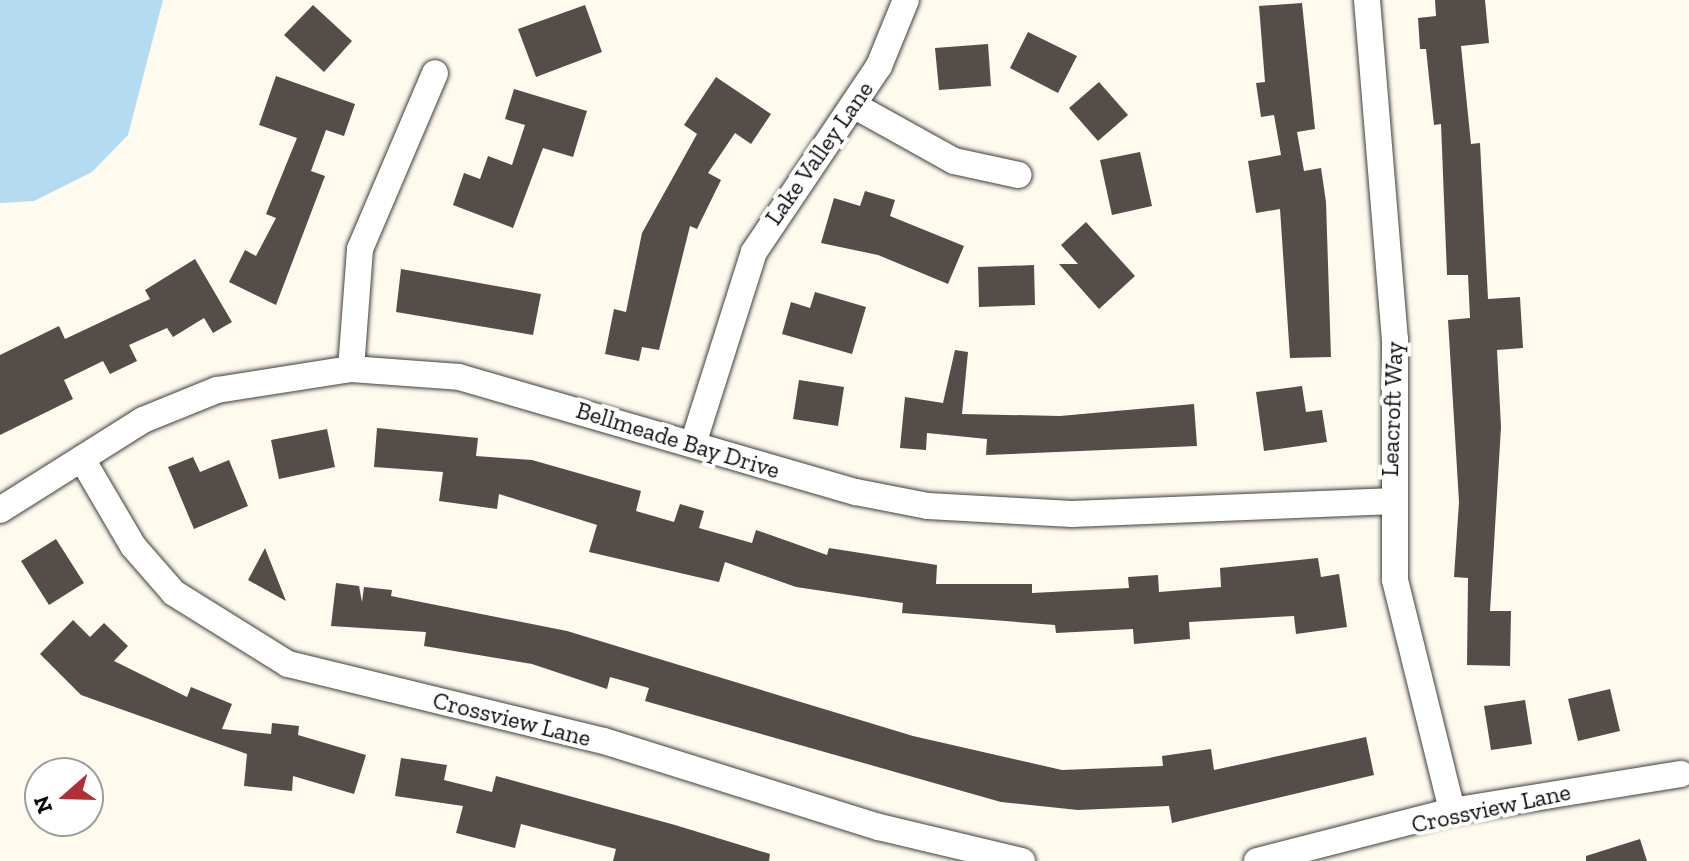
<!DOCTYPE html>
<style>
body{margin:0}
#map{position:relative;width:1689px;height:861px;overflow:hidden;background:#fefaed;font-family:"Zilla Slab",serif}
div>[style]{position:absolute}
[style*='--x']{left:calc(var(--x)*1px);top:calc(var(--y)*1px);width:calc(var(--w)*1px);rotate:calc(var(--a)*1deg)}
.water>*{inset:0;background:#b5dbf1}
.building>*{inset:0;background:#544d49}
.roads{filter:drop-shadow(0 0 2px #3f3f3f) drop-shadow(0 0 2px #3f3f3f)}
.minor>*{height:26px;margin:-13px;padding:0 13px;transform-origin:13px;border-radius:13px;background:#fff}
span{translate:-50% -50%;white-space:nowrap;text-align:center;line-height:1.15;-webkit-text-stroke:8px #fff;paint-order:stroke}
.street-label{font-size:24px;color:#0c0c0c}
.north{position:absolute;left:24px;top:757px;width:80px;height:80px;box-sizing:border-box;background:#fff;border:2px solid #9e9e9e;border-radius:50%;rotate:250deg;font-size:22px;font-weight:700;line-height:32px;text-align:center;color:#0c0c0c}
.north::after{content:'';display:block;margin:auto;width:28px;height:36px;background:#b12f36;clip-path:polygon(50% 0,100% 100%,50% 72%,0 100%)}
</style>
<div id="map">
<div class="water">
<i style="clip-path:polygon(0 0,163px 0,128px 135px,92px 172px,34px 201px,0 203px)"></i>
</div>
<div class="building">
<i style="clip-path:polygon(1435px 0,1485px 0,1489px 43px,1461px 46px,1471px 144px,1480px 143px,1488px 299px,1520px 297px,1523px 348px,1497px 350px,1501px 427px,1490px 611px,1511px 611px,1510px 666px,1467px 665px,1468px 578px,1454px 577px,1459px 502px,1448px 320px,1470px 318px,1468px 275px,1447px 275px,1441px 124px,1434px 125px,1426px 49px,1420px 49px,1418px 18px,1436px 16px)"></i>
<i style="clip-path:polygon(1302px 3px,1315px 129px,1297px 132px,1304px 171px,1321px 168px,1326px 202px,1331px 357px,1290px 358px,1280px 209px,1256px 213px,1248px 161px,1281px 155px,1274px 115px,1261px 117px,1256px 83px,1265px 82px,1259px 6px)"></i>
<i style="clip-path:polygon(313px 5px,352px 41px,324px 72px,284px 35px)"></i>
<i style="clip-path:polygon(585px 5px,602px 52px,536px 77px,518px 29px)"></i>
<i style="clip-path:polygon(1028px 32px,1077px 56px,1058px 93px,1010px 68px)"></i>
<i style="clip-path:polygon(988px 44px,991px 86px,939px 90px,935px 48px)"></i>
<i style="clip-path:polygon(276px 76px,355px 104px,344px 136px,326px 130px,311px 171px,325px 176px,276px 305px,229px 282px,245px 250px,256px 256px,276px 218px,266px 214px,297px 138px,259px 125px)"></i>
<i style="clip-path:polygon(716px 77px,771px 114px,751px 144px,735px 133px,708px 173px,721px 180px,697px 229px,690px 226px,659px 350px,642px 347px,639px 361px,605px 354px,614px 309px,626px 312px,642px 233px,697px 134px,684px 125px)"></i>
<i style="clip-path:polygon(1099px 82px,1128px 115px,1098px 141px,1069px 108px)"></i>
<i style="clip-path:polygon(514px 89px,587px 111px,573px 157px,543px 148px,513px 228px,453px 205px,464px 173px,480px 179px,488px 156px,512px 165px,525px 125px,505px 119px)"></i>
<i style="clip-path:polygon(1140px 152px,1152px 206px,1112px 215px,1100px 160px)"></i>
<i style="clip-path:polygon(865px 191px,895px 200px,890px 216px,964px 246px,948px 284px,878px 255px,821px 243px,834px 198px,860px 206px)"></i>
<i style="clip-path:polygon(1086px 222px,1135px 276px,1099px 309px,1059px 264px,1078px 264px,1061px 245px)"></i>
<i style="clip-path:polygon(195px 259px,232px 322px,213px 333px,204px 318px,173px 337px,167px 328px,129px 345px,137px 361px,110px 374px,103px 361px,64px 380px,73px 399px,0 435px,0 355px,59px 326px,65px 339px,150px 299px,145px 290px)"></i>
<i style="clip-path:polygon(1034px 265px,1035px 305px,979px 307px,978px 267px)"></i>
<i style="clip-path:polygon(401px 269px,541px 294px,533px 335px,396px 312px)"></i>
<i style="clip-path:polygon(815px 292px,866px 307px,852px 354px,782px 334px,791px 302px,810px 308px)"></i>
<i style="clip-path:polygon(955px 350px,968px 352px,962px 414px,1060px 416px,1194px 404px,1197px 446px,986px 455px,987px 439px,927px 433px,926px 450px,900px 448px,905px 397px,943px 403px)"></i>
<i style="clip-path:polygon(799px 380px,844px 387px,838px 426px,793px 419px)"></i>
<i style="clip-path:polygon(1302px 386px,1306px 412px,1322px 410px,1327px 442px,1264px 451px,1256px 392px)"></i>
<i style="clip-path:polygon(377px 428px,478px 438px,476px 456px,532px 460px,641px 491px,636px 511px,674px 522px,680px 504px,704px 511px,699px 528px,752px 543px,756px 530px,827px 555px,829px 548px,937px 565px,936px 584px,1032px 584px,1032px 593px,1129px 588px,1128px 577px,1158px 575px,1159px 592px,1221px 587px,1220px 568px,1318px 558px,1321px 577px,1339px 574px,1347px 627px,1296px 634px,1294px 616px,1189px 622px,1190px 639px,1134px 644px,1133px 629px,1056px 633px,1055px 625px,902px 613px,903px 603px,796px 587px,725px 562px,719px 582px,589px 552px,597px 525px,499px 494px,497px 509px,439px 501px,443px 472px,374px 467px)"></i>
<i style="clip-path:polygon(327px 429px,335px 467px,279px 479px,271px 440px)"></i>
<i style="clip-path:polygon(193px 457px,200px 472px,229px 460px,248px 506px,194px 529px,168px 467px)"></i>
<i style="clip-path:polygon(56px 539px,84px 583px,49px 605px,21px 561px)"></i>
<i style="clip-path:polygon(265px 548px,286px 601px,248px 580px)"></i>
<i style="clip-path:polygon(336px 583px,359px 586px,362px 602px,364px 587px,392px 590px,391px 596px,567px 631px,913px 736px,1062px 770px,1163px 766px,1162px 756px,1211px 749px,1214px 770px,1366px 737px,1374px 775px,1172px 823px,1169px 806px,1078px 810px,1001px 802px,645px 701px,649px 688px,610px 677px,607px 689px,532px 664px,424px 646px,426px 632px,331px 626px)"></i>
<i style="clip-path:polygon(73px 620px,90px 637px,104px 623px,128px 646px,114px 661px,187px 697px,191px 687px,232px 704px,222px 729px,271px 734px,272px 723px,299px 726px,298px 735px,366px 755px,354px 794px,293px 776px,292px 791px,244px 786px,247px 754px,81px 695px,40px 654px)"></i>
<i style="clip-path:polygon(1610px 689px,1620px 731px,1578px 741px,1568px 699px)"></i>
<i style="clip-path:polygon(1525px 700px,1532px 744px,1491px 750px,1484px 706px)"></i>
<i style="clip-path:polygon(401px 758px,447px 765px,444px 780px,492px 792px,496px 776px,675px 825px,770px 854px,769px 861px,613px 861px,616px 849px,521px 824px,515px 848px,456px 833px,463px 806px,395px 796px)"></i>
<i style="clip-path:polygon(1640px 839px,1647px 861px,1586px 861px,1586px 856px)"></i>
</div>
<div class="roads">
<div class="minor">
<i style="--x:1367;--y:0;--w:340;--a:85.3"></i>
<i style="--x:1395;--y:339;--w:241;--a:90"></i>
<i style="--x:1395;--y:580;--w:238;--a:76.1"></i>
<i style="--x:855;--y:106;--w:113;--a:29.1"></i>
<i style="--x:954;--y:161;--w:66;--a:12.3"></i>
<i style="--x:351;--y:369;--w:120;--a:-85.7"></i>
<i style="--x:360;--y:249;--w:191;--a:-66.9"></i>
<i style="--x:693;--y:444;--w:201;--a:-72.4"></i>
<i style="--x:754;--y:252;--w:224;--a:-56.1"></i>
<i style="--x:879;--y:66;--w:71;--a:-67.8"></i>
<i style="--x:82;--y:459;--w:101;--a:59.6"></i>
<i style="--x:133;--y:546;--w:62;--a:48.9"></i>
<i style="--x:174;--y:593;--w:134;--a:31.9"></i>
<i style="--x:288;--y:664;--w:325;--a:13.7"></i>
<i style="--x:604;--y:741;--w:288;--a:17.4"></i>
<i style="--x:879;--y:827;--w:147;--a:13.4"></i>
<i style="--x:0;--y:510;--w:169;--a:-32.2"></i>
<i style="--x:143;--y:420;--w:80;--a:-22.1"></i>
<i style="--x:217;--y:390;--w:136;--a:-8.9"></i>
<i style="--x:351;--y:369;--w:108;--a:4.2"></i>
<i style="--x:459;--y:377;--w:413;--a:16.2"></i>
<i style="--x:856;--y:492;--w:73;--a:11"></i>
<i style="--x:928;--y:506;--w:144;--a:3.2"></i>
<i style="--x:1072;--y:514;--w:318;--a:-2.3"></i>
<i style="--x:1257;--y:861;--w:201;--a:-14.4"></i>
<i style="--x:1452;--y:811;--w:232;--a:-9.2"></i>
</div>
</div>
<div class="street-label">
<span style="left:819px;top:153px;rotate:-55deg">Lake Valley Lane</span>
<span style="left:1392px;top:409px;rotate:-88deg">Leacroft Way</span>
<span style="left:678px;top:440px;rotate:17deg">Bellmeade Bay Drive</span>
<span style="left:512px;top:719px;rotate:14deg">Crossview Lane</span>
<span style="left:1491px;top:808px;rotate:-12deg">Crossview Lane</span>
</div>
<div class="north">N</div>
</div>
